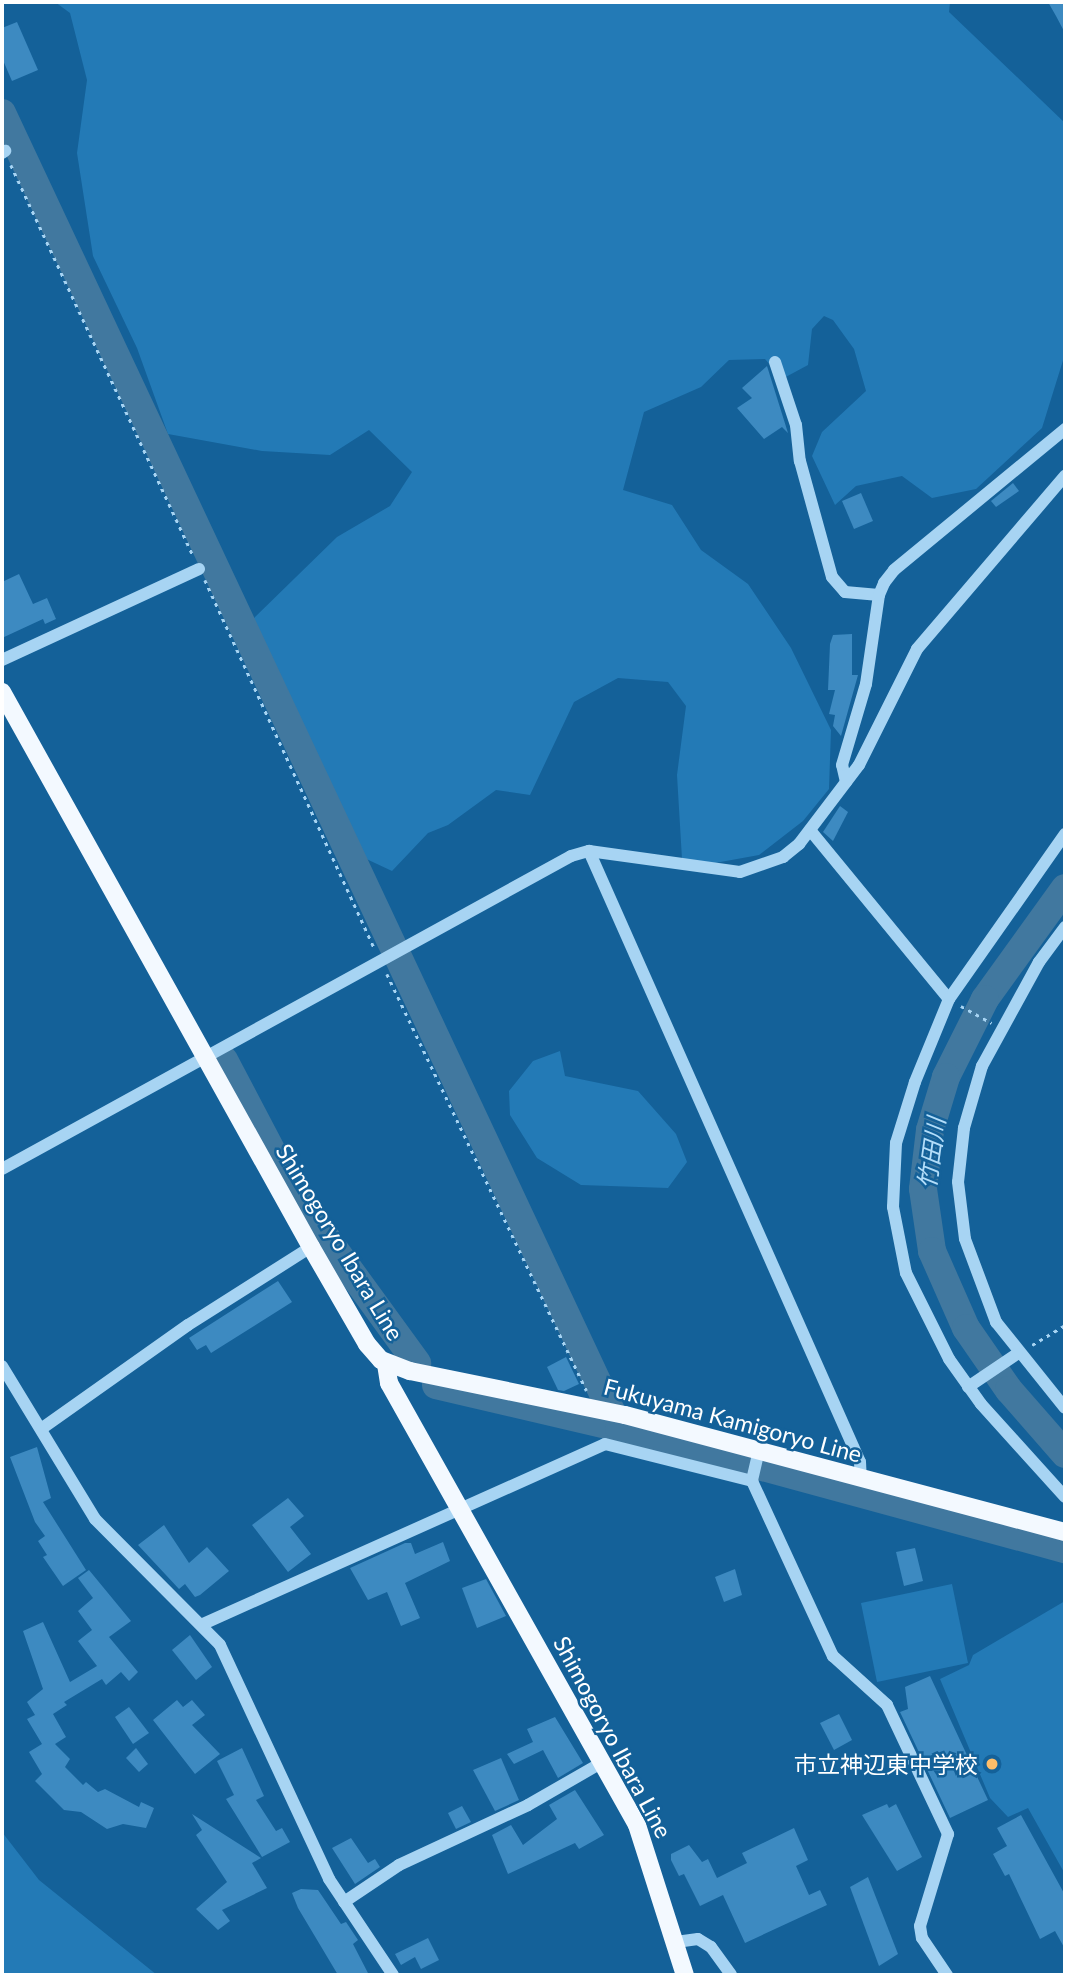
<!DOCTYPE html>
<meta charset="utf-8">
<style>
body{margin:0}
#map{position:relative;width:1067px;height:1977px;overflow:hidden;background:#146199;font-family:Lato,"Noto Sans JP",sans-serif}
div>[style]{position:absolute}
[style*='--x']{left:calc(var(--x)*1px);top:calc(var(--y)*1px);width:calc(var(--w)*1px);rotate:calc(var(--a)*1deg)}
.green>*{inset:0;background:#237ab6}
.river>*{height:28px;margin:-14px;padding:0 14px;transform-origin:14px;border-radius:14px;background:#41789f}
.building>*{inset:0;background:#3d8ac1}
.path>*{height:2.5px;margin-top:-1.25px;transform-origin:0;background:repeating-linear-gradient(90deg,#a7d4f3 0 3.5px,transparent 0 8.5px)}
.minor>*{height:12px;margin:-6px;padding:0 6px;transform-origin:6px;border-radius:6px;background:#a7d4f3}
.major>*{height:18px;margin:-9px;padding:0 9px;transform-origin:9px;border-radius:9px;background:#f3f9ff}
.dots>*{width:19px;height:19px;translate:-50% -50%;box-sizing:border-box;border:4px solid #146199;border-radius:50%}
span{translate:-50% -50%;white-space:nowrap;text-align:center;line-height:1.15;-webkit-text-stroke:5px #146199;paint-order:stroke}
.street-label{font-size:23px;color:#fff}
.poi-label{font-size:23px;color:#fff}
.right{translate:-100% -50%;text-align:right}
.water-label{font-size:24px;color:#b3ddf9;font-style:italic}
.frame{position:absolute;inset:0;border:4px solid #fff;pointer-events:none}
</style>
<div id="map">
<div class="green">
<i style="clip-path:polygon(55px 2px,950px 2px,949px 12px,1065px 123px,1065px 354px,1042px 428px,976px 489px,932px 498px,902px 476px,856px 486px,835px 505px,812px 456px,822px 432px,866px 391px,854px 349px,833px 320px,824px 316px,812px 329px,808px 365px,782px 379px,765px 359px,729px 360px,701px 387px,644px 412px,623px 490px,672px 505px,701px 550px,748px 584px,791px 648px,831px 730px,829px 789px,803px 821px,759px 855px,715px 863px,682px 859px,677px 775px,686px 706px,668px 682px,618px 678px,574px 702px,530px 795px,496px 790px,448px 825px,428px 833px,392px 871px,360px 856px,250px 622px,337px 537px,390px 506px,412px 472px,369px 430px,330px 455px,262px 451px,168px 434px,137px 348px,93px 256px,77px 153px,87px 80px,70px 13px)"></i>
<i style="clip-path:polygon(560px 1051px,565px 1076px,638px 1091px,676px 1134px,687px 1162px,668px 1188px,581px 1185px,537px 1158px,510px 1115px,509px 1091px,533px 1061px)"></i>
<i style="clip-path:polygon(952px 1584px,968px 1663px,877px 1682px,861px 1603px)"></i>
<i style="clip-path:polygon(1065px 1601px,1065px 1874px,1028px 1808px,1008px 1817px,990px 1798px,940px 1679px,969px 1665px,973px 1655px)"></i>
<i style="clip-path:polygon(2px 1832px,39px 1880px,157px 1975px,2px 1975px)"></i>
</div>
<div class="river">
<i style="--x:2;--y:113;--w:1453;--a:64.86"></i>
<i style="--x:1065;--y:888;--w:137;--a:125.8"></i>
<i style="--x:985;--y:999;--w:87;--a:116.6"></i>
<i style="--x:946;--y:1077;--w:55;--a:106.8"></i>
<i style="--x:930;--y:1130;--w:59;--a:96.8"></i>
<i style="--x:923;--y:1189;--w:63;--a:81.7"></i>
<i style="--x:932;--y:1251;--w:84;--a:66.2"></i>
<i style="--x:966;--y:1328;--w:75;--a:55.3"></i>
<i style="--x:1009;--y:1390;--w:85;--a:48.8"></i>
<i style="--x:224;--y:1060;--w:153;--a:62.3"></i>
<i style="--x:295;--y:1195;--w:208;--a:54"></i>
<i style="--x:436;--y:1385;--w:188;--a:13.2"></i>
<i style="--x:619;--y:1428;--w:462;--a:15.2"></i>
</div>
<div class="building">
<i style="clip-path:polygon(1048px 2px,1065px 2px,1065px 33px,1056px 16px)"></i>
<i style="clip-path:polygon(17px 22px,38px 70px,12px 81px,2px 58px,2px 28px)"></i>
<i style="clip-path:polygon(767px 366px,788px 433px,782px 427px,764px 439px,737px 408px,752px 398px,742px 388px)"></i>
<i style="clip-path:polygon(1013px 483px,1019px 491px,996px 507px,991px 501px)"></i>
<i style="clip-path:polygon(861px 493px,873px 521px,854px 529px,842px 501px)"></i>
<i style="clip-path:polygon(19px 574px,33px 604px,47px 598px,56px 619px,45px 624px,43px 619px,2px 638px,2px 582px)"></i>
<i style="clip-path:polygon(852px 634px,852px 675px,858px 675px,841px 736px,833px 726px,835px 715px,829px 714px,835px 690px,828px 690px,830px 644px,833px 635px)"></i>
<i style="clip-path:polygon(840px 806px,848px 812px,833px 841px,823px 832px)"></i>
<i style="clip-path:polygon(278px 1281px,292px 1302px,211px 1353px,206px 1345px,197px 1350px,189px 1338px)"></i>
<i style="clip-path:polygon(566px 1357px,579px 1384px,564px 1391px,558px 1390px,547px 1367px)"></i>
<i style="clip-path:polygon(37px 1447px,51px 1498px,43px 1502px,86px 1570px,63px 1586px,43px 1557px,47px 1555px,38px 1541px,45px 1536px,35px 1522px,10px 1457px)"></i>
<i style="clip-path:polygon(288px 1498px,304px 1516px,290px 1527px,311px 1554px,288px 1572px,252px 1525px)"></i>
<i style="clip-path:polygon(164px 1525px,189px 1563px,207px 1547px,229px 1571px,200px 1595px,195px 1597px,185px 1584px,179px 1589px,138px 1545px)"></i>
<i style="clip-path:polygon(443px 1542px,450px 1561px,405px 1583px,420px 1618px,401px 1626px,387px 1592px,368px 1600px,350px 1568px,405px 1543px,411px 1543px,415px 1554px)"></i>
<i style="clip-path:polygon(915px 1548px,923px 1581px,904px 1586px,896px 1552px)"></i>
<i style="clip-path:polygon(735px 1569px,742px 1595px,724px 1602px,715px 1577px)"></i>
<i style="clip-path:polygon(89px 1570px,131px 1621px,109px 1637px,138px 1672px,129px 1681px,121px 1672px,106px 1685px,102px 1679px,64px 1702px,67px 1705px,53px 1714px,66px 1737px,55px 1744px,70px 1759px,65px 1767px,83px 1785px,86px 1782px,98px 1792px,105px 1789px,139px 1807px,141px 1802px,154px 1808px,146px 1828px,123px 1824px,107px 1829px,81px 1812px,64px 1810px,35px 1781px,42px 1774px,29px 1752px,42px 1744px,27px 1719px,35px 1715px,27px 1702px,43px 1689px,23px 1631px,43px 1622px,70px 1682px,97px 1666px,78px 1641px,92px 1630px,78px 1611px,93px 1598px,78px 1578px)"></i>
<i style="clip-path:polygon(486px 1579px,506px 1616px,477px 1628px,462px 1588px)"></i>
<i style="clip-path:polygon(190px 1635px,212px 1667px,196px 1680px,172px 1650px)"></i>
<i style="clip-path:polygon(930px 1676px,988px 1800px,950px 1818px,900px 1712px,908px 1709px,905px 1687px)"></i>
<i style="clip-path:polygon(177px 1700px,183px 1707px,192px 1700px,205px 1715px,192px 1725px,220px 1754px,195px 1774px,153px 1720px)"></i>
<i style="clip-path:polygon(129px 1707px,149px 1733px,133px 1744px,115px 1717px)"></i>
<i style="clip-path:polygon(839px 1714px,852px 1740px,834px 1750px,820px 1723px)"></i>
<i style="clip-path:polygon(555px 1717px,583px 1763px,558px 1778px,543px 1750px,514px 1764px,507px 1754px,533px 1742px,527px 1729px)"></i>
<i style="clip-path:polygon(136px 1748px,148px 1764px,139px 1772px,126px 1758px)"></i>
<i style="clip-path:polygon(242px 1748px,264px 1796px,256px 1800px,276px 1831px,282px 1828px,290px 1842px,262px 1857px,226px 1799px,234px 1795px,217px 1761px)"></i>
<i style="clip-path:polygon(501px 1758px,519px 1800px,495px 1811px,473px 1770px)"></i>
<i style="clip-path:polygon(575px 1790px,604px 1835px,579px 1849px,575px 1843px,508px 1874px,492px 1835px,511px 1825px,523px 1845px,557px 1819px,549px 1805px)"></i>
<i style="clip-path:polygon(887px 1804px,889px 1808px,896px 1804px,922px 1857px,897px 1871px,862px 1815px)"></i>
<i style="clip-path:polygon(462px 1806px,471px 1822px,456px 1829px,448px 1813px)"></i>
<i style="clip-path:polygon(192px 1814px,261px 1858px,252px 1863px,267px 1888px,222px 1910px,230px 1921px,218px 1930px,196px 1909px,227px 1882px,196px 1835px,202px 1830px)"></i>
<i style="clip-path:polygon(1021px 1815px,1065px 1895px,1065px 1949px,1055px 1931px,1040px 1939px,1009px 1874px,1005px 1876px,993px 1854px,1007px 1846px,997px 1828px)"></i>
<i style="clip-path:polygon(794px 1828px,808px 1860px,796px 1866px,809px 1895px,820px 1890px,827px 1905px,745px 1943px,723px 1895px,700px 1906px,684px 1874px,679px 1876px,671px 1860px,671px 1854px,689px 1845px,702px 1862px,708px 1859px,717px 1878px,747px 1863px,742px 1853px)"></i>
<i style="clip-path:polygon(351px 1838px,368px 1863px,375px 1859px,380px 1867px,355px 1884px,332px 1848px)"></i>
<i style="clip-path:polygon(868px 1877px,898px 1954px,879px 1966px,850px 1887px)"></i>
<i style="clip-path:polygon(301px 1889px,318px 1890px,341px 1924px,346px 1922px,358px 1940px,353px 1944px,369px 1975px,338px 1975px,298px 1908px,292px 1893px)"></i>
<i style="clip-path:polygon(428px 1938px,439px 1960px,421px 1969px,415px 1957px,401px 1965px,395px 1954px)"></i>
</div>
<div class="path">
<i style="--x:11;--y:165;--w:430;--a:65"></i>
<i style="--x:205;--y:580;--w:406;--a:65.3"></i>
<i style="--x:387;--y:974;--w:462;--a:64.4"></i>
<i style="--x:961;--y:1006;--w:35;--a:29"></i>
<i style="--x:1032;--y:1345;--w:39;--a:-31"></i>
</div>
<div class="minor">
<i style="--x:2;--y:153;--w:4;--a:-34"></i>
<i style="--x:775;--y:362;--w:66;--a:71.6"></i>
<i style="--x:796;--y:425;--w:36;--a:84"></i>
<i style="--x:800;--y:461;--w:120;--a:74.6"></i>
<i style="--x:832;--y:577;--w:20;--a:49"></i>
<i style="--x:845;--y:592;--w:34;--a:5"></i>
<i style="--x:2;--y:660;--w:217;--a:-24.8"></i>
<i style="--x:846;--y:782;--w:17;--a:-103"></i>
<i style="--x:842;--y:765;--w:84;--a:-73.5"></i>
<i style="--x:866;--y:684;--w:90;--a:-81.7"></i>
<i style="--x:879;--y:595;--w:13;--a:-67"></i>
<i style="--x:884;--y:583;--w:16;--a:-52"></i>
<i style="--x:894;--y:570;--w:222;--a:-39.5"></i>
<i style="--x:810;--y:830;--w:219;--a:50.6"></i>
<i style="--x:1065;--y:834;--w:202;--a:125.1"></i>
<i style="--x:949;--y:999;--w:90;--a:112.3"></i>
<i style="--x:915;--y:1082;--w:64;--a:107.3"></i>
<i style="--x:896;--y:1143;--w:64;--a:92.7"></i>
<i style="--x:893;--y:1207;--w:67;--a:78.9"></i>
<i style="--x:906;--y:1273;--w:96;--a:63.4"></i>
<i style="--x:949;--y:1359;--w:55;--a:54.6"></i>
<i style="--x:981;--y:1404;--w:125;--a:47.9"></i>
<i style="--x:589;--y:851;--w:668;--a:66.08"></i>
<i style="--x:860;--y:1462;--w:18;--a:87"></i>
<i style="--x:1065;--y:927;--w:44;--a:126.6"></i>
<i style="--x:1039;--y:962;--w:119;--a:118.7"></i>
<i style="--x:982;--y:1066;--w:65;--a:106.2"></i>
<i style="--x:964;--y:1128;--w:54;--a:96.3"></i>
<i style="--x:958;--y:1182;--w:57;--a:83"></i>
<i style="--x:965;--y:1239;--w:89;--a:69.5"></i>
<i style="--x:996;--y:1322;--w:110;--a:51.3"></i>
<i style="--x:2;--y:1169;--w:649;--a:-28.81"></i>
<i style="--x:571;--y:856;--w:19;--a:-16"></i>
<i style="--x:589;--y:851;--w:152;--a:7.9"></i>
<i style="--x:740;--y:872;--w:46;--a:-19.2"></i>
<i style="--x:783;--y:857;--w:21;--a:-39"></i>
<i style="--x:799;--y:844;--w:99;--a:-52.8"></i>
<i style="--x:859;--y:765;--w:130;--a:-63.4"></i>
<i style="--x:917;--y:649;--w:228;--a:-49.5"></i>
<i style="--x:2;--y:1366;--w:179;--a:58.7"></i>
<i style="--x:95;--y:1519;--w:177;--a:45.2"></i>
<i style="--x:220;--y:1645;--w:258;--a:65"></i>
<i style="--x:329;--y:1879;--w:115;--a:56.3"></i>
<i style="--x:968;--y:1387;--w:59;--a:-34"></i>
<i style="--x:41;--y:1429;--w:180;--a:-35.3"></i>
<i style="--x:188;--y:1325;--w:146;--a:-32.4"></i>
<i style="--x:759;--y:1450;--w:32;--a:103"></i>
<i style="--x:752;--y:1481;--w:193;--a:65.2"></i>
<i style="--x:833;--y:1656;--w:73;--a:42.2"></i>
<i style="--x:887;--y:1705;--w:143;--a:64.7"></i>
<i style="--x:948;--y:1834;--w:96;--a:106.9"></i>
<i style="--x:920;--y:1926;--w:12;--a:81"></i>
<i style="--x:922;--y:1938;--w:45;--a:56"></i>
<i style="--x:203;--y:1624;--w:440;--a:-24.1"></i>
<i style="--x:605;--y:1444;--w:152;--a:14.1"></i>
<i style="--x:344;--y:1902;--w:66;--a:-33.9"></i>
<i style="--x:399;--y:1865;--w:142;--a:-24.9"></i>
<i style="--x:528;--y:1805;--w:84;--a:-29.9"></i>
<i style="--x:676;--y:1942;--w:22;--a:-8"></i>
<i style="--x:698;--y:1939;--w:15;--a:32"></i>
<i style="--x:711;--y:1947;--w:34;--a:54"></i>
</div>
<div class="major">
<i style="--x:2;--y:692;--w:635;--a:60.89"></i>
<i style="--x:311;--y:1247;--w:112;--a:60"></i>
<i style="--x:367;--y:1344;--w:21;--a:49"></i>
<i style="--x:381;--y:1360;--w:31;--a:21"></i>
<i style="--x:410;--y:1371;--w:219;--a:11.6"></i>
<i style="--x:625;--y:1415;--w:455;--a:14.9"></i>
<i style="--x:386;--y:1364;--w:19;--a:81"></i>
<i style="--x:389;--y:1383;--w:507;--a:60.7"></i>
<i style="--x:637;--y:1825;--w:157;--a:72.3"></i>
</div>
<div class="dots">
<i style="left:992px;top:1764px;background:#ffbe69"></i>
</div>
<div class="street-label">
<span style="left:340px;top:1242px;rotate:59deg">Shimogoryo Ibara Line</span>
<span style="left:733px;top:1420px;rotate:15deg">Fukuyama Kamigoryo Line</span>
<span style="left:613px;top:1737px;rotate:62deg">Shimogoryo Ibara Line</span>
</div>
<div class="poi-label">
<span class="right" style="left:978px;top:1764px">市立神辺東中学校</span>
</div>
<div class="water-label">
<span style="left:931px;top:1153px;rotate:-82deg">竹田川</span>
</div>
<div class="frame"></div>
</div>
